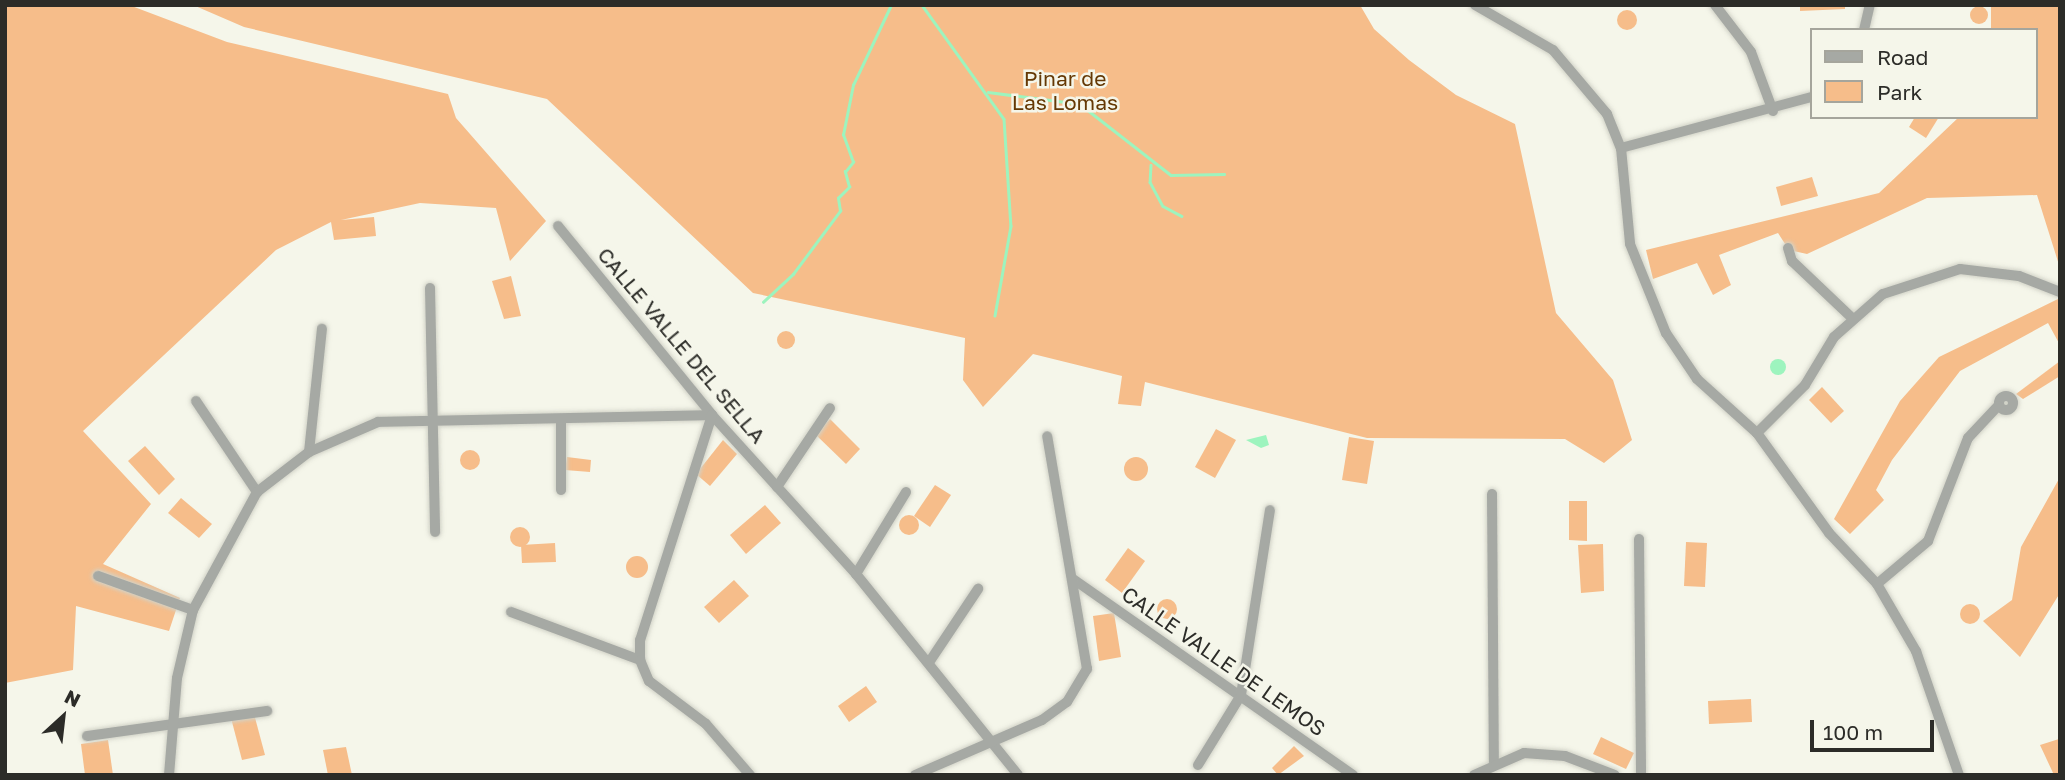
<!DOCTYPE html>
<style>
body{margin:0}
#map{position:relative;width:2065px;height:780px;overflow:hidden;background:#f5f6ea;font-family:"Golos Text",sans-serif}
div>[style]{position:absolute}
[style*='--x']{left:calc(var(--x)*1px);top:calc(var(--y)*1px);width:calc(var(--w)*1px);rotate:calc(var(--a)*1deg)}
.green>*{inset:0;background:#f6bd8a}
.round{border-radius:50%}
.water>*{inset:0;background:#9df4be}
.stream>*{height:2.5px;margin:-1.25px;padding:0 1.25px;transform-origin:1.25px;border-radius:1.25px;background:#9df4be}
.roads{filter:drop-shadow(0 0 2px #d1d2c7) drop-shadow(0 0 2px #d1d2c7)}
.minor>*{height:10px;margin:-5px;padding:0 5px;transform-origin:5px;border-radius:5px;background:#a6a9a4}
.minor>.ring{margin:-5px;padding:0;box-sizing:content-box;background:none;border:10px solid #a6a9a4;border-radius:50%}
span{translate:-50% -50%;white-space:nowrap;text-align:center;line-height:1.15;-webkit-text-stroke:5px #f5f6ea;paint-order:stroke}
.park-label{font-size:21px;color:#653905}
.street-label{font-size:21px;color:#2c2c28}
.frame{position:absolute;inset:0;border:7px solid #2c2c28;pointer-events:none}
.legend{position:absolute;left:1810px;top:28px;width:228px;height:91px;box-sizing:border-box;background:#f5f6ea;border:2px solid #a5a59c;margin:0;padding:9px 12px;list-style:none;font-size:21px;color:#2c2c28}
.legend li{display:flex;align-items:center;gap:14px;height:35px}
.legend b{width:35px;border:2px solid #a5a59c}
.north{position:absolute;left:28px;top:682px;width:70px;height:70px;-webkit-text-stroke:5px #f5f6ea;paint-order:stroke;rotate:27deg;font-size:19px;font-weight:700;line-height:28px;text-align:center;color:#2c2c28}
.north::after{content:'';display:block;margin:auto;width:24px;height:32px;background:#2c2c28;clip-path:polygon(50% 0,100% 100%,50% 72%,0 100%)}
.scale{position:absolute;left:1810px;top:720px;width:124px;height:32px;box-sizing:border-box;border:4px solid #2c2c28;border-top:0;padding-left:9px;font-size:21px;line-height:24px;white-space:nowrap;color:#2c2c28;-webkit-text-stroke:5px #f5f6ea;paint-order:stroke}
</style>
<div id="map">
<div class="green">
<i style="clip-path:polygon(5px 5px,129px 5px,227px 42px,448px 94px,456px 118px,546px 221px,510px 261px,496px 208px,420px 203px,341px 220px,374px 217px,376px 236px,334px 240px,331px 222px,276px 250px,83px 431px,151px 504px,103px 564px,180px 598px,169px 631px,76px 606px,73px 670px,5px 683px)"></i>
<i style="clip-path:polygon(193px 5px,1360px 5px,1374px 29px,1409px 60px,1456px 95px,1515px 124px,1556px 313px,1613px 380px,1632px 440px,1604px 463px,1565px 439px,1367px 438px,1145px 382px,1141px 406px,1118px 404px,1122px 376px,1033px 354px,983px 407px,963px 380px,965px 338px,753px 293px,547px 99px,244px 27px)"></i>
<i style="clip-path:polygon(1800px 5px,1845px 5px,1845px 9px,1800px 11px)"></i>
<i style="clip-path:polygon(1991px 5px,2060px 5px,2060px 268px,2037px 195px,1927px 198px,1807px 254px,1789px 250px,1778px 233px,1719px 255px,1731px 285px,1713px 295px,1697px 263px,1653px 279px,1646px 250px,1879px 193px,1959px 117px,2035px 117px,2035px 30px,1991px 30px)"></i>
<i class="round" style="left:1970px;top:6px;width:18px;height:18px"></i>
<i class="round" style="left:1617px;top:10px;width:20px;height:20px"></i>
<i style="clip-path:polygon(1915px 117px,1939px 117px,1926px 138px,1909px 127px)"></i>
<i style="clip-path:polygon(1812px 177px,1818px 196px,1781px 206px,1776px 187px)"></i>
<i style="clip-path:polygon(511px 276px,521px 316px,504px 319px,492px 281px)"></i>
<i style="clip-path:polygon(2060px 298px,2060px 345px,2048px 323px,1960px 371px,1892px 460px,1876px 490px,1884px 500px,1850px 534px,1834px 519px,1900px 401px,1939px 357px)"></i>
<i class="round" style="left:777px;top:331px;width:18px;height:18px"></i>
<i style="clip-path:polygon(2060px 361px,2060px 376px,2023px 399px,2016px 394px)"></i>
<i style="clip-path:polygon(1822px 387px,1844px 411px,1831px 423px,1809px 400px)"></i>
<i style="clip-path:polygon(830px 419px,860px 449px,846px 464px,815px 434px)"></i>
<i style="clip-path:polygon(1216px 429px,1236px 440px,1215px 478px,1195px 467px)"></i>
<i style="clip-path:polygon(1349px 437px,1374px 441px,1367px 484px,1342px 480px)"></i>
<i style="clip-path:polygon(723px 440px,737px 454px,710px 486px,696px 474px)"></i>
<i style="clip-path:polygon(145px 446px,175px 479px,159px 495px,128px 461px)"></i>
<i class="round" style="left:460px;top:450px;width:20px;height:20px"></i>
<i style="clip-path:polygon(567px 457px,591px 460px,590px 472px,565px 470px)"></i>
<i class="round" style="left:1124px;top:457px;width:24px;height:24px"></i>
<i style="clip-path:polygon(2060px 477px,2060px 593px,2020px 657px,1983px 621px,2012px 600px,2021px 547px)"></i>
<i style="clip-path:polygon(935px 485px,951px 495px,930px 527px,914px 516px)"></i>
<i style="clip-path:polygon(181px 498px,212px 524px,199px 538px,168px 513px)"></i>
<i style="clip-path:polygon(1569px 501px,1587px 501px,1587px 541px,1569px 540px)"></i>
<i style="clip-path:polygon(765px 505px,781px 523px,746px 554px,730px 535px)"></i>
<i class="round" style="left:899px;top:515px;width:20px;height:20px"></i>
<i class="round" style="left:510px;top:527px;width:20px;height:20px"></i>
<i style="clip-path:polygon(1686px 542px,1707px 543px,1705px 587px,1684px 586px)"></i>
<i style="clip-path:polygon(555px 543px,556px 562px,522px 563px,521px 545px)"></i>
<i style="clip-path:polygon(1603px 544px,1604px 591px,1581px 593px,1578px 545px)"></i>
<i style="clip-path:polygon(1128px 548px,1145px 561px,1122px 593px,1105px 580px)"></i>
<i class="round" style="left:626px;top:556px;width:22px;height:22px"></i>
<i style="clip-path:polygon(734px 580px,749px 596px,719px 623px,704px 607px)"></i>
<i class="round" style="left:1157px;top:599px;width:20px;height:20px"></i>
<i class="round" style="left:1960px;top:604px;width:20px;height:20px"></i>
<i style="clip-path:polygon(1114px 613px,1121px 657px,1099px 661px,1093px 616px)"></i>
<i style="clip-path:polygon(866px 686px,877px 702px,849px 722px,838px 706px)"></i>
<i style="clip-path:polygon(1751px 699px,1752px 722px,1709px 724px,1708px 701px)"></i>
<i style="clip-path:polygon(254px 714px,265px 755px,242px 760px,231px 718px)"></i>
<i style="clip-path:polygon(1601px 737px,1634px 753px,1626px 769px,1593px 754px)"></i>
<i style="clip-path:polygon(2059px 739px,2060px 775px,2054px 775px,2040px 745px)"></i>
<i style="clip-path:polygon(108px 740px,113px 775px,85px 775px,81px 744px)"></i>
<i style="clip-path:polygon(1294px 746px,1304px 756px,1278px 775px,1272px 768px)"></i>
<i style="clip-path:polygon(346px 747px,352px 775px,328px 775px,323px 750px)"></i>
</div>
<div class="water">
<i class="round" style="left:1770px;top:359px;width:16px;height:16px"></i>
<i style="clip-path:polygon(1266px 435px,1269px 445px,1261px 448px,1246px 440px)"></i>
</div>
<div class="stream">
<i style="--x:922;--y:5;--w:140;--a:54.3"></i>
<i style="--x:1004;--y:119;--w:107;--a:86.3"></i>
<i style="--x:1011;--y:226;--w:91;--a:100.1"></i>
<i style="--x:988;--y:92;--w:93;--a:7.4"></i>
<i style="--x:1080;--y:104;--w:115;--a:38"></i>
<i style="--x:1171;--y:175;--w:53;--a:-1.1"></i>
<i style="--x:1151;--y:165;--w:17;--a:93"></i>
<i style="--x:1150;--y:182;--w:27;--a:62"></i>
<i style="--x:1163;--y:206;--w:21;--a:28"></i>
<i style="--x:763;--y:302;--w:41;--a:-43"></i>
<i style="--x:793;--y:274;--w:79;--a:-53.3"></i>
<i style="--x:840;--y:211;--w:13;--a:-99"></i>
<i style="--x:838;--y:198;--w:16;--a:-45"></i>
<i style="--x:849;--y:187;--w:16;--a:-105"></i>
<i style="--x:845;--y:172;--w:13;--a:-51"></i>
<i style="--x:853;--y:162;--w:29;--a:-110"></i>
<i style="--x:843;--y:135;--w:51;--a:-78.7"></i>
<i style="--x:853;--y:85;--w:89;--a:-64.6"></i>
</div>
<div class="roads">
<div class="minor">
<i style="--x:1475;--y:5;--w:90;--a:30"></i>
<i style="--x:1553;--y:50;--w:84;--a:49.8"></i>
<i style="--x:1607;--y:114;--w:37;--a:68"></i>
<i style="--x:1621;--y:148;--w:96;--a:84.6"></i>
<i style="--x:1630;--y:244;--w:96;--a:68"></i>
<i style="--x:1666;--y:333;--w:55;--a:56"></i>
<i style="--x:1697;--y:379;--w:81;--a:42"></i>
<i style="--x:1757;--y:433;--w:123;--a:54.2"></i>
<i style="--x:1829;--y:533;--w:70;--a:46.7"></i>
<i style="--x:1877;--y:584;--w:78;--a:59.8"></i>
<i style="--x:1916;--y:651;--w:131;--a:70.9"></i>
<i style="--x:1715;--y:5;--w:59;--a:52.5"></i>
<i style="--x:1751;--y:52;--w:63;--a:69.6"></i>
<i style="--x:1864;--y:30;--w:26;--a:-77"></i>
<i style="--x:1621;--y:148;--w:197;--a:-15"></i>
<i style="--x:558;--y:226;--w:244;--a:50.8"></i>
<i style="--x:712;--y:415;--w:215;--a:47.8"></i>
<i style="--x:856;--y:574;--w:258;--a:51.1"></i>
<i style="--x:1788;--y:248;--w:14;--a:73"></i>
<i style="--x:1792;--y:261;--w:83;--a:43.5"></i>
<i style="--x:430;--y:288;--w:244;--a:88.8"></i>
<i class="ring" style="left:1999px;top:396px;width:4px;height:4px"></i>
<i style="--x:196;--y:401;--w:110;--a:56.2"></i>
<i style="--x:561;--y:419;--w:71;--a:90"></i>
<i style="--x:1757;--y:433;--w:68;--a:-45"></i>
<i style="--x:1805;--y:385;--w:56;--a:-58.9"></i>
<i style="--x:1834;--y:337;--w:65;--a:-41.3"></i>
<i style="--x:1883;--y:294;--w:81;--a:-18"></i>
<i style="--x:1960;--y:269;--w:59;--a:6.8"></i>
<i style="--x:2019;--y:276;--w:44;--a:21.3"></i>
<i style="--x:309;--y:452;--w:124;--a:-84"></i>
<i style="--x:777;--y:487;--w:95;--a:-56.1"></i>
<i style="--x:1492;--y:494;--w:268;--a:89.6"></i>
<i style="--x:1639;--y:539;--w:236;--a:89.5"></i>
<i style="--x:856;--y:574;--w:96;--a:-58.6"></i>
<i style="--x:98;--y:576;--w:101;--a:19.7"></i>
<i style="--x:1073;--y:579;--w:342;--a:35"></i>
<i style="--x:1877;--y:584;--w:67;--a:-40.1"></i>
<i style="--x:1928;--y:541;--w:110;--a:-68.8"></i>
<i style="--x:1968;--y:438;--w:44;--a:-46.8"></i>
<i style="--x:511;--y:612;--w:138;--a:20.4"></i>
<i style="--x:930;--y:661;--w:87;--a:-56.3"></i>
<i style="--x:87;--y:736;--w:182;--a:-7.9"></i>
<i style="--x:1198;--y:765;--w:82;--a:-58.4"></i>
<i style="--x:1241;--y:695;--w:187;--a:-81.1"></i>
<i style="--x:169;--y:775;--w:97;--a:-85.3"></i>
<i style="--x:177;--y:678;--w:70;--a:-76.8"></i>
<i style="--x:193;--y:610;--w:134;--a:-61.5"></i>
<i style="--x:257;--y:492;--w:66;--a:-37.6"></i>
<i style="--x:309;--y:452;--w:75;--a:-23.5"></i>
<i style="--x:378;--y:422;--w:334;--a:-1.2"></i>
<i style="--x:712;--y:415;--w:236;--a:107.7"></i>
<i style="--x:640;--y:640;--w:20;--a:90"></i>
<i style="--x:640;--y:660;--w:23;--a:67"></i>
<i style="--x:649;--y:681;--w:71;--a:37"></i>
<i style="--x:706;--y:724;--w:67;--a:49.2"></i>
<i style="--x:915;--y:775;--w:138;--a:-23.4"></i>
<i style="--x:1042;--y:720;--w:31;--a:-36"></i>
<i style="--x:1067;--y:702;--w:39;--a:-59"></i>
<i style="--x:1087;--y:669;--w:236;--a:-99.7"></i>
<i style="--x:1474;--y:775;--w:55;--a:-23.7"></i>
<i style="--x:1524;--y:753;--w:41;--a:4.2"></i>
<i style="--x:1565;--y:756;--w:53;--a:20.8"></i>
</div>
</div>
<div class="park-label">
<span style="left:1065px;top:90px">Pinar de<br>Las Lomas</span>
</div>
<div class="street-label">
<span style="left:682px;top:345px;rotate:50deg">CALLE VALLE DEL SELLA</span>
<span style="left:1224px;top:661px;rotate:35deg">CALLE VALLE DE LEMOS</span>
</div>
<div class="frame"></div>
<ul class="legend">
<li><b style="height:9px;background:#a6a9a4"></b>Road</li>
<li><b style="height:19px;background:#f6bd8a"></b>Park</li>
</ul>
<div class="north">N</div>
<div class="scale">100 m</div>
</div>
